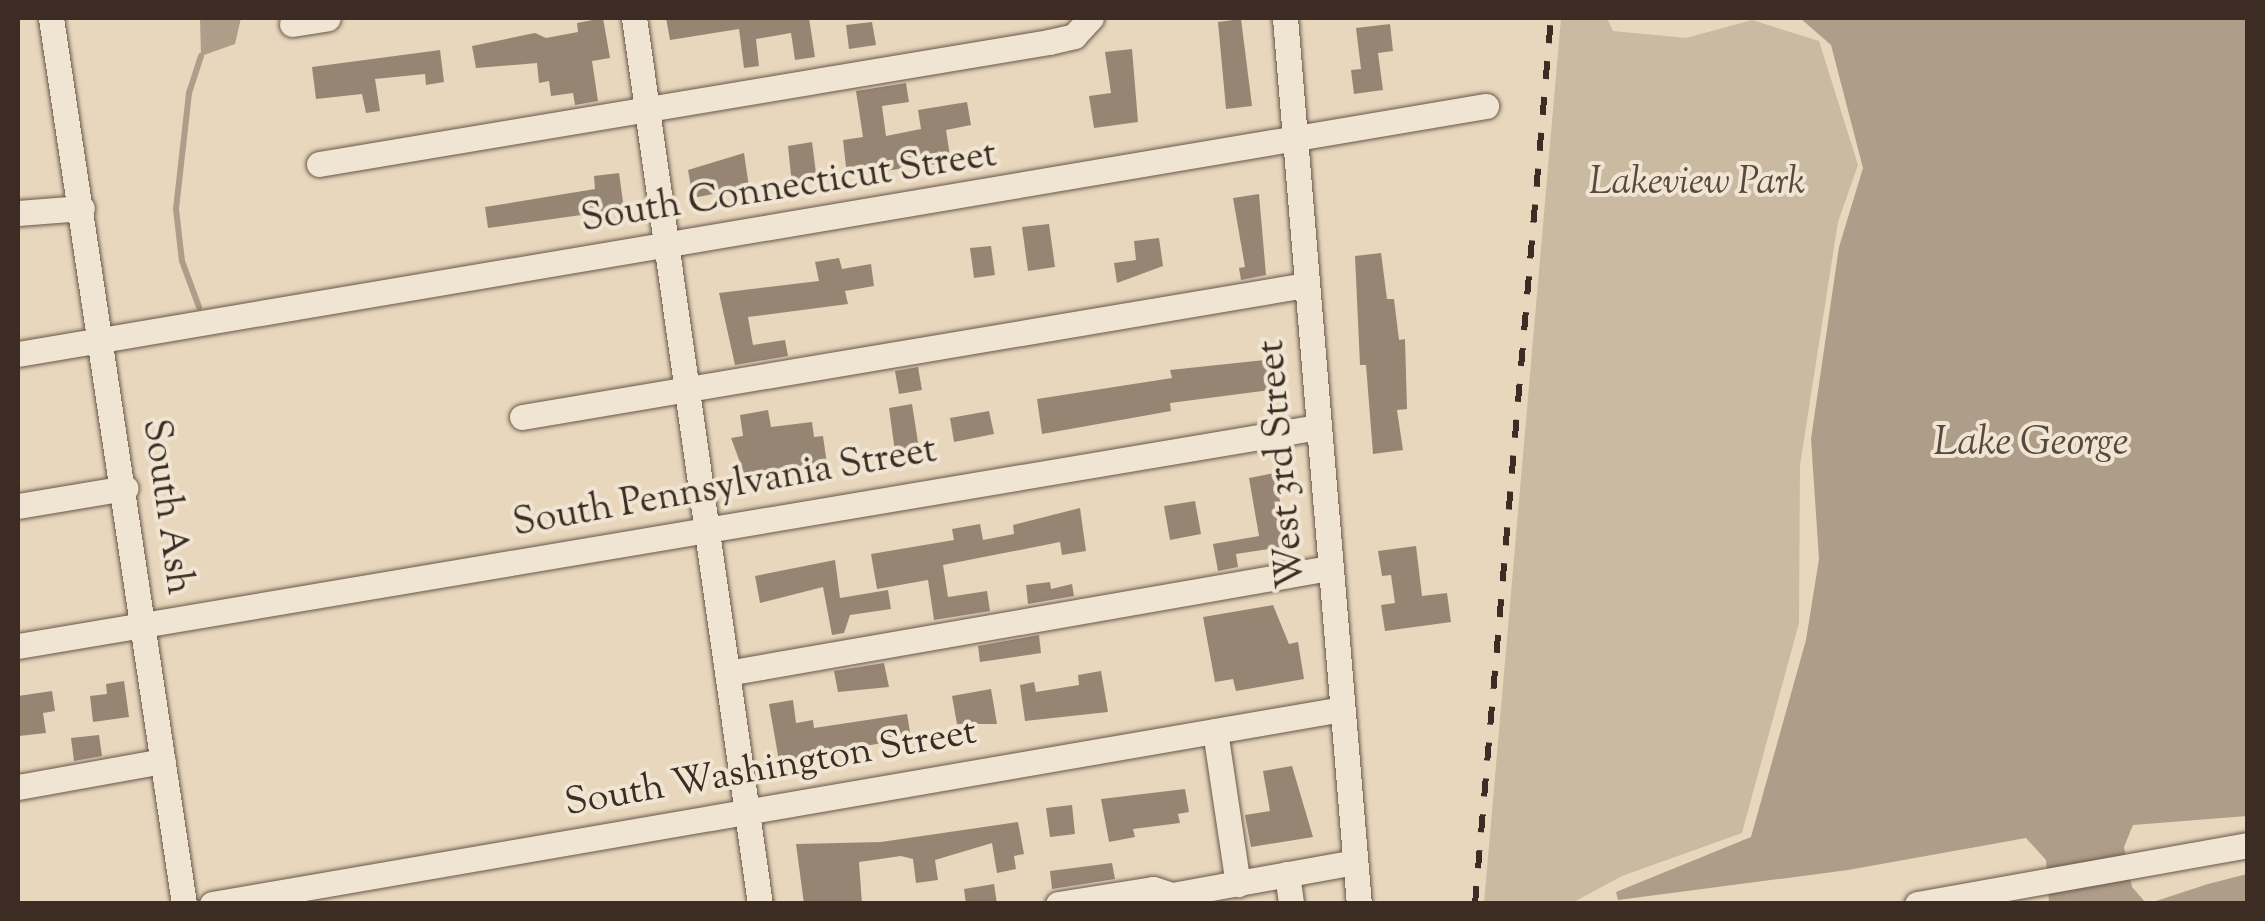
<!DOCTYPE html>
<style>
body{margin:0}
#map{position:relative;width:2265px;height:921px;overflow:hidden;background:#e8d7bc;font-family:"Sorts Mill Goudy",serif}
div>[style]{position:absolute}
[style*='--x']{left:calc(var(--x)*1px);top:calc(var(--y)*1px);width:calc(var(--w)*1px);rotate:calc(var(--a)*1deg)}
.green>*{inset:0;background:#cbbaa2}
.water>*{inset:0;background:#ae9d88}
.stream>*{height:6px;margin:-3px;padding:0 3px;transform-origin:3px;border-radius:3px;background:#ae9d88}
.building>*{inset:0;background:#968573}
.roads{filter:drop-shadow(0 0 2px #68574a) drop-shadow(0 0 2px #68574a)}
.minor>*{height:25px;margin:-12.5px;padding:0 12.5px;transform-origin:12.5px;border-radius:12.5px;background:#f0e5d3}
.rail>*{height:6px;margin-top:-3px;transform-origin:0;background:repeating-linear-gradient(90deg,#3d2c24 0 18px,transparent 0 36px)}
span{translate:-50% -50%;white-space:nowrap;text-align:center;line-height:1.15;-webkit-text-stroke:8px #f0e5d3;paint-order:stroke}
.park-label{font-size:38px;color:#59483d;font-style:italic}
.street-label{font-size:38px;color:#3d2c24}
.water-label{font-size:40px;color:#59483d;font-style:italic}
.frame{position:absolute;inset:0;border:20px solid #3d2c24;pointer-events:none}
</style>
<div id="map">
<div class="green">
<i style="clip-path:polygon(1561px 18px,1607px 18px,1613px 31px,1686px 38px,1752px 20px,1819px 41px,1858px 165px,1838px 222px,1800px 465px,1799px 623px,1742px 833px,1622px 876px,1572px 903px,1484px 903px)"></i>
</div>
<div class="water">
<i style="clip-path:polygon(200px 18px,241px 18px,235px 44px,201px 56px)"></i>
<i style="clip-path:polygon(1800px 18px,2247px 18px,2247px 816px,2133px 825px,2124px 847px,2132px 887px,2146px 903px,2049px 903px,2046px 860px,2026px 838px,1848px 870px,1618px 900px,1616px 892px,1751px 837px,1806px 640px,1819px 559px,1811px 439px,1839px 247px,1863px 168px,1831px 45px)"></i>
<i style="clip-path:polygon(2247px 874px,2247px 903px,2150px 903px,2208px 884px)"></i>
</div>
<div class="stream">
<i style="--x:199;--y:307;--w:49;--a:-110.3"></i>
<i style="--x:182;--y:261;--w:52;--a:-96.6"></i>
<i style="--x:176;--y:209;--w:117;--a:-83.6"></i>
<i style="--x:189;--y:93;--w:39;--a:-72"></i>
</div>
<div class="building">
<i style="clip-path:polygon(603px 18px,610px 58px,592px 61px,598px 101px,575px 105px,573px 93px,551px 96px,549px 81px,539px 83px,537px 63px,476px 68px,472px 46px,535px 33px,546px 38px,578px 32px,577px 23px)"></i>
<i style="clip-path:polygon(666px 18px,809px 18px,815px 57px,795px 60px,791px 33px,756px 39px,759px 66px,744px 68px,739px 29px,670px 40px)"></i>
<i style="clip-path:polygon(1241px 19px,1252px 106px,1226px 109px,1218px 22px)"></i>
<i style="clip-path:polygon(872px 22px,876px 45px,849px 49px,846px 25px)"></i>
<i style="clip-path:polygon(1390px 24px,1393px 51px,1378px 53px,1383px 90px,1354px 94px,1351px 70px,1361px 69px,1356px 28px)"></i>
<i style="clip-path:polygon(1132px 49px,1138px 122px,1094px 128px,1089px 96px,1111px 93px,1105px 52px)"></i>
<i style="clip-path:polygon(440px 50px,444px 82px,426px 85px,425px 74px,375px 79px,380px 111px,366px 113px,362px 94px,316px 99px,312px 67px)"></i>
<i style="clip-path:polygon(906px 83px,909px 102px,882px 106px,886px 136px,921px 129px,918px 110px,967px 102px,971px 125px,946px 130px,951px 162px,847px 176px,843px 140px,863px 137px,856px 91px)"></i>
<i style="clip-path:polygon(812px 142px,817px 181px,792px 185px,788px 146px)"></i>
<i style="clip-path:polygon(744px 153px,749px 187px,693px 198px,688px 170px)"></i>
<i style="clip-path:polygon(619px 173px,624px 209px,488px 228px,485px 207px,595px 189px,594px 176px)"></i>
<i style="clip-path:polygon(1259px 194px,1266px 275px,1241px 280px,1239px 268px,1245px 267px,1233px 198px)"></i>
<i style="clip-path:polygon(1049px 224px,1055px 267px,1028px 271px,1022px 227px)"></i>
<i style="clip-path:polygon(1159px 238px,1163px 266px,1117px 283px,1114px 263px,1136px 260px,1134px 241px)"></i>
<i style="clip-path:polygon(991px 246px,995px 275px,974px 278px,970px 248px)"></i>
<i style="clip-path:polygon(1381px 253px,1387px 299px,1394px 299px,1399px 340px,1405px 339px,1407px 409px,1397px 410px,1403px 450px,1373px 454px,1366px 365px,1360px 365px,1355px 256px)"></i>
<i style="clip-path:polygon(839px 258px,842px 269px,871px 264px,874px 286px,845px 291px,848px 304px,748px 317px,753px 345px,785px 340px,788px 356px,735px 365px,719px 293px,819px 281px,815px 262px)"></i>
<i style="clip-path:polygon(1274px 359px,1278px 389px,1170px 403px,1171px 411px,1042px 434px,1037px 399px,1172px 378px,1170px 370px)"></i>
<i style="clip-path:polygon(918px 367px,922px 390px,899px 394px,895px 371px)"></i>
<i style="clip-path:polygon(912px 404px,920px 455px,896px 459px,889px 408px)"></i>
<i style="clip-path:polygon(768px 410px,771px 427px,812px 422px,814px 437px,823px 436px,827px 464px,744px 473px,731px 438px,743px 436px,740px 415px)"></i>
<i style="clip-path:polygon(989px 411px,994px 434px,954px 442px,950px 418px)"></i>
<i style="clip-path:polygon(1275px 473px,1288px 546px,1236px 554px,1238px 567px,1218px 571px,1213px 544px,1259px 536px,1249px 478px)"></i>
<i style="clip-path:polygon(1195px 501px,1201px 534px,1170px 540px,1164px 506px)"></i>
<i style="clip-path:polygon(1080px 508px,1086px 551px,1062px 555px,1060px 542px,943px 565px,948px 597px,987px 591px,990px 611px,934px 620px,928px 580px,877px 589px,871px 554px,954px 540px,952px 529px,980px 524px,983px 540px,1014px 534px,1013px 525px)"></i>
<i style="clip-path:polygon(1416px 546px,1422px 596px,1447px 593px,1451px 622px,1385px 631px,1381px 605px,1395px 603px,1391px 575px,1382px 576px,1378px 551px)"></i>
<i style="clip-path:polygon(835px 560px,840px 598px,888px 590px,891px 609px,850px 615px,844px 633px,832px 635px,823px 587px,760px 603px,755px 576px)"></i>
<i style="clip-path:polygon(1050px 582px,1051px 589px,1072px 584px,1074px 596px,1028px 604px,1026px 585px)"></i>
<i style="clip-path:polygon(1273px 605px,1289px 644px,1298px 642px,1304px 679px,1236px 691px,1233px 679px,1215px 682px,1203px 617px)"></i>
<i style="clip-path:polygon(1039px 635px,1041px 653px,980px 662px,978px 646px)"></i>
<i style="clip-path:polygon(884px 663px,889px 687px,838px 692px,834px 671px)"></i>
<i style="clip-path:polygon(1101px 671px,1108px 712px,1025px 721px,1020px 685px,1034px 682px,1036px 692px,1079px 685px,1078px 675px)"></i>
<i style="clip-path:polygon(124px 681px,129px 717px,93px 722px,90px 696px,107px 694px,106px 684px)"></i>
<i style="clip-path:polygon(991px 689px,997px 724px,957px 724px,952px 696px)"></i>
<i style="clip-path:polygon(52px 691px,55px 711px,43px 713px,46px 733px,19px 736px,18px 696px)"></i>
<i style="clip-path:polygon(793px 700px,796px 723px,813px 720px,814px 728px,907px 714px,911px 738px,779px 761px,769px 704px)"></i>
<i style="clip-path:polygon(99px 735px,102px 756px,74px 761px,71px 738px)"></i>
<i style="clip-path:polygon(1292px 766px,1313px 837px,1251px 847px,1245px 815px,1270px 811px,1263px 771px)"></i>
<i style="clip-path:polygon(1185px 789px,1189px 812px,1178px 814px,1180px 823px,1133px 829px,1135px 837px,1109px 842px,1101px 799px)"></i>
<i style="clip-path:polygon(1072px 805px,1075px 834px,1050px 837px,1046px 808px)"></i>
<i style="clip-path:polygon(1018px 822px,1024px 854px,1014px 856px,1016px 869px,997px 873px,992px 843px,935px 860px,938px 880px,916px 883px,913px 859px,901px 856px,859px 862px,862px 904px,804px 904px,796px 844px,881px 842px)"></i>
<i style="clip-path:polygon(1112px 863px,1115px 879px,1052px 889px,1050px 871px)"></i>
<i style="clip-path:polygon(994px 884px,997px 904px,966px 904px,964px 889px)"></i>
</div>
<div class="roads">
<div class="minor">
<i style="--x:51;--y:18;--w:896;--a:81.46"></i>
<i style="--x:634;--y:18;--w:895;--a:81.91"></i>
<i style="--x:1285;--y:18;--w:889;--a:85.23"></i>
<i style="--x:292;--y:24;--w:36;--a:-9"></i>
<i style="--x:319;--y:164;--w:740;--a:-9.49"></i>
<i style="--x:1049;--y:42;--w:26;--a:-13"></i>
<i style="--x:1074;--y:36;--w:25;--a:-47"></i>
<i style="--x:18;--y:213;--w:64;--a:-4.5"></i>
<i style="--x:18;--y:354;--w:1489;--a:-9.59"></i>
<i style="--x:522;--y:417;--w:795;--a:-9.56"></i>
<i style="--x:18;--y:506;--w:109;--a:-9.5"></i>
<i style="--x:18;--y:646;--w:1319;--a:-9.56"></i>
<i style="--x:727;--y:673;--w:611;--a:-9.89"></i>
<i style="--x:1215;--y:731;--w:155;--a:81.5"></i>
<i style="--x:18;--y:787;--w:147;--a:-10.2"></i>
<i style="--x:1287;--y:874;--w:30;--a:82"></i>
<i style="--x:212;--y:904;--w:1147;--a:-9.79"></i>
<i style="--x:1058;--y:904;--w:96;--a:-9"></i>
<i style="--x:1153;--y:889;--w:20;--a:18"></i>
<i style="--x:1173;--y:904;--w:9;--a:-96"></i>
<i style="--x:1172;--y:895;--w:186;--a:-10.2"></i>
<i style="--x:1917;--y:904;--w:336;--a:-10.1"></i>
</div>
</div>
<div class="rail">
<i style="--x:1475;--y:904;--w:889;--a:-85.1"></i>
</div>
<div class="park-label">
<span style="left:1697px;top:185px">Lakeview Park</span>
</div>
<div class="street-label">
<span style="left:789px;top:189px;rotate:-9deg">South Connecticut Street</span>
<span style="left:1284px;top:464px;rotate:-95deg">West 3rd Street</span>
<span style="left:725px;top:489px;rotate:-10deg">South Pennsylvania Street</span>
<span style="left:165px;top:507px;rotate:82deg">South Ash</span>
<span style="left:771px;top:770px;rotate:-10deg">South Washington Street</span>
</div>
<div class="water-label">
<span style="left:2031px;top:445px">Lake George</span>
</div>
<div class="frame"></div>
</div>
